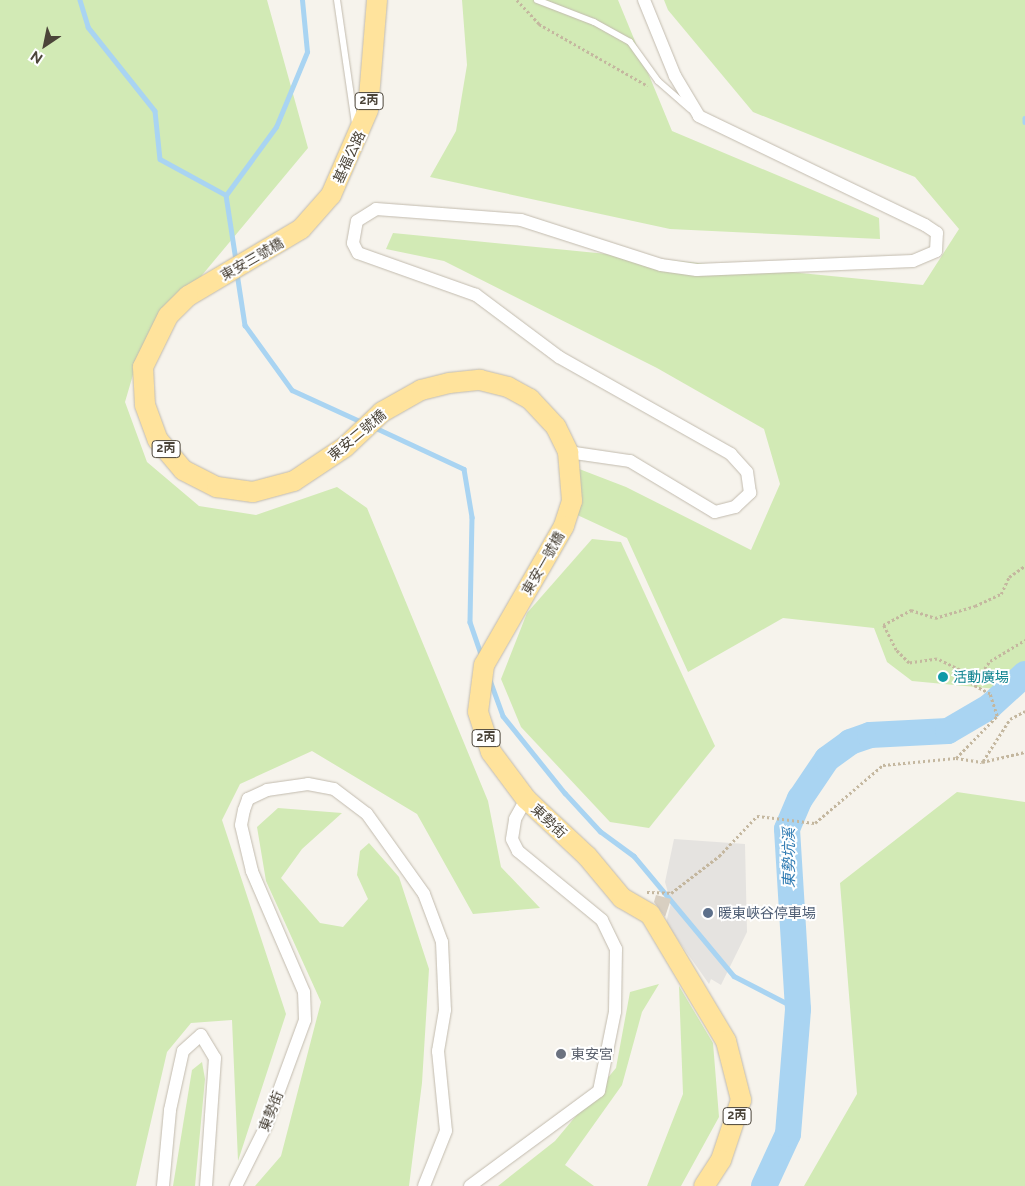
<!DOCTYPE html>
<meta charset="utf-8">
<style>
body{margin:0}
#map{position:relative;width:1025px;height:1186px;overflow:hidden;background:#f6f3ec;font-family:Raleway,"Noto Sans TC",sans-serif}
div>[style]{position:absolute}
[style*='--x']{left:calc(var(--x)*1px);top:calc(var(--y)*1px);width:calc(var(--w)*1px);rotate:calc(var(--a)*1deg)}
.green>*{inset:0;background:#d2eab5}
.parking>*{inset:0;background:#e5e3e0}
.stream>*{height:4.5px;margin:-2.25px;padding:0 2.25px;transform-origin:2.25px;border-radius:2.25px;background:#a9d4f2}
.river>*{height:26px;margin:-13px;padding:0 13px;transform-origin:13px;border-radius:13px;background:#a9d4f2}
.building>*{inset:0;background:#d8cfc1}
.path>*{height:2.5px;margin-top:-1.25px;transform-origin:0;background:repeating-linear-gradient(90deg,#c4b79f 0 2.5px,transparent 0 5px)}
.roads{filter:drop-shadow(0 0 1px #c2bbae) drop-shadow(0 0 1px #c2bbae)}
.lane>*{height:6px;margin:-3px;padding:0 3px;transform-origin:3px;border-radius:3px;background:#fff}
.street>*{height:12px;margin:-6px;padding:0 6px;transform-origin:6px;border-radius:6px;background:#fff}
.primary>*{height:20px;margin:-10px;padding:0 10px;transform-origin:10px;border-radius:10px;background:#ffe39c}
.dots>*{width:14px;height:14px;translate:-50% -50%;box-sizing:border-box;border:2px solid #fff;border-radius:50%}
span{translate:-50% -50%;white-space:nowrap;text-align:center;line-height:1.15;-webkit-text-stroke:4px #fff;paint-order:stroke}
.shield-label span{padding:1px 4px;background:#fff;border:1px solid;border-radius:4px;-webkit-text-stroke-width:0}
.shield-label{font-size:12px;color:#4b4439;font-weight:700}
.street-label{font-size:14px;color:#4b4439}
.culture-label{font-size:14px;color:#0d838f}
.left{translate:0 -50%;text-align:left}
.service-label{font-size:14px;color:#4e5e75}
.worship-label{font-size:14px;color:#5b616d}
.water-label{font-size:15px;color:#2e7ab2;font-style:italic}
.north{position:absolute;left:20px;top:20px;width:50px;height:50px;-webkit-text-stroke:4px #fff;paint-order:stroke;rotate:214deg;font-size:14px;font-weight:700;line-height:20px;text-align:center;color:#4b4439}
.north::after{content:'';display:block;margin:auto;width:18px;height:22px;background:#4b4439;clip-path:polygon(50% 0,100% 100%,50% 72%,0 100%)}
</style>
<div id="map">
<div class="green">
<i style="clip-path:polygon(0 0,267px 0,308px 148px,168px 316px,137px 361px,125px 402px,147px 462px,199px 506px,256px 515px,337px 487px,367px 508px,488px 801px,501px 867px,540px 908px,473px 914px,417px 814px,312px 751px,240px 784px,222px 820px,286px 1014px,238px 1161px,232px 1020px,191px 1023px,167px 1052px,136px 1186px,0 1186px)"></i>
<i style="clip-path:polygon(462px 0,618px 0,672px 131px,879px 218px,880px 239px,670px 229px,430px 177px,456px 131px,467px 65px)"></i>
<i style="clip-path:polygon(664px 0,1025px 0,1025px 665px,997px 689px,912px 681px,887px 662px,874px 628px,783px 618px,688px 672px,627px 538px,560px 507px,574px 467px,626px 487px,751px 550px,780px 484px,764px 429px,657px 368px,444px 261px,386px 249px,393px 233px,923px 285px,959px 229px,915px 177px,753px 112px,668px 10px)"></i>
<i style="clip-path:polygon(592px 539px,621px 542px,715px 746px,649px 828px,610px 822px,521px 727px,501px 679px,527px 613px)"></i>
<i style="clip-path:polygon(957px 792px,1025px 802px,1025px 1186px,804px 1186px,857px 1094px,840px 883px)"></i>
<i style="clip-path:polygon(278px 808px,342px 813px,302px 849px,281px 878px,320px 923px,343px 927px,368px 899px,357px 875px,360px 851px,369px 843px,399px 877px,429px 969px,422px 1083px,409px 1186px,255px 1186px,281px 1156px,321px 1002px,266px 881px,257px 827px)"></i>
<i style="clip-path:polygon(659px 984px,642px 1012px,622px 1085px,565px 1165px,594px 1186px,498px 1186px,555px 1141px,616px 1068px,630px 992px)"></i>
<i style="clip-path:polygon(679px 986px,713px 1043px,719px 1117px,681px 1186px,647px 1186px,683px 1094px)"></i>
<i style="clip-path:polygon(202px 1062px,205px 1079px,195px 1186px,173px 1186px,192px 1070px)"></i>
</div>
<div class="parking">
<i style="clip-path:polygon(674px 839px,745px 844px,747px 932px,721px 985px,711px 979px,709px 984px,666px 923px,671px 903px,665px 882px)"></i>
</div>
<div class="stream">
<i style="--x:80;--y:0;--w:28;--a:73"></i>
<i style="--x:88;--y:27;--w:107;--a:51.4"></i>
<i style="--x:155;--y:111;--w:48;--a:84.1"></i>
<i style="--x:160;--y:159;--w:75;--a:28.6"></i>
<i style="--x:226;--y:195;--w:66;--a:81.3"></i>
<i style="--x:1025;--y:118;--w:4;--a:90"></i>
<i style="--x:226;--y:195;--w:84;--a:-53.7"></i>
<i style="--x:276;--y:127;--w:81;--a:-67.5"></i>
<i style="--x:307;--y:52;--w:52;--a:-95.5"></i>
<i style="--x:237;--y:273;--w:53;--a:81.3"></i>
<i style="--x:245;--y:325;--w:80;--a:54.1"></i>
<i style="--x:292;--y:390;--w:77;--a:24.6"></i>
<i style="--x:374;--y:427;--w:99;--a:25"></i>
<i style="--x:464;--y:469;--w:49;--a:80.5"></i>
<i style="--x:472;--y:517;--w:105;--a:91.1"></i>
<i style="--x:470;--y:622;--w:36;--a:71"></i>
<i style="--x:490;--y:680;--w:38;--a:70"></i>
<i style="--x:503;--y:716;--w:99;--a:51.2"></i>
<i style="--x:565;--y:793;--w:52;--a:47.4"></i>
<i style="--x:600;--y:831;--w:42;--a:36.3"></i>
<i style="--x:634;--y:856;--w:156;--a:50.2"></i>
<i style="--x:734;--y:976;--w:72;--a:27.3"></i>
</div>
<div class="river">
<i style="--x:764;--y:1186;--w:57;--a:-65.2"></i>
<i style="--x:788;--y:1134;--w:125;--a:-85.4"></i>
<i style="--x:798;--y:1009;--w:180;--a:-93.5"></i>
<i style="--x:787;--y:829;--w:33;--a:-67"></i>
<i style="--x:800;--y:799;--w:48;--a:-56"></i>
<i style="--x:827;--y:759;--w:29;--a:-36"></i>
<i style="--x:850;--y:742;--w:21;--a:-19"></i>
<i style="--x:870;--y:735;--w:78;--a:-2.9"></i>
<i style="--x:948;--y:731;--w:48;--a:-30.3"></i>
<i style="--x:989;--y:707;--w:49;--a:-42.5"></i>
</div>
<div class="building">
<i style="clip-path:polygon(656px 895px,671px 899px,665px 917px,654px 902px)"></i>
</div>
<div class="path">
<i style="--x:517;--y:0;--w:33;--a:47"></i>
<i style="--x:539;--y:24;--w:125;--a:29.6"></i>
<i style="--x:973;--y:685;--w:16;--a:-125"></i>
<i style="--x:964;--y:672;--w:30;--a:-154"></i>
<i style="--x:937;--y:659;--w:28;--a:172"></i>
<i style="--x:909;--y:663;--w:18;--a:-135"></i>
<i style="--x:896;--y:650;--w:28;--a:-117"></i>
<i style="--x:883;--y:625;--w:32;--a:-28"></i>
<i style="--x:911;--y:610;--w:25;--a:18"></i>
<i style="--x:935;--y:618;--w:42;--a:-16.7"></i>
<i style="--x:975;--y:606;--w:29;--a:-25"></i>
<i style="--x:1001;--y:594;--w:19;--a:-65"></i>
<i style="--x:1009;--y:577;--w:19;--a:-35"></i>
<i style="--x:997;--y:716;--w:23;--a:-108"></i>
<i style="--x:990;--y:694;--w:19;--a:-152"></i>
<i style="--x:973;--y:685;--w:29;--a:-55"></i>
<i style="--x:990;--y:661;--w:41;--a:-31"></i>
<i style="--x:956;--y:758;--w:26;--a:9"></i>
<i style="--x:982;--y:762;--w:44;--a:-13.1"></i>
<i style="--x:983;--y:761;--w:50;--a:-57.3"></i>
<i style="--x:1010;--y:719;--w:17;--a:-28"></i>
<i style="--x:647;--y:892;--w:24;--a:2"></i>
<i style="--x:671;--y:893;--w:61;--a:-37.6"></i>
<i style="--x:719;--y:856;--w:55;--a:-46.5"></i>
<i style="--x:757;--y:816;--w:58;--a:6.9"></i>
<i style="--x:815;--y:823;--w:89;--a:-40.5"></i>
<i style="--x:883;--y:765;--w:73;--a:-5.5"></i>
<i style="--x:956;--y:758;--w:59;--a:-45.7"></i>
</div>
<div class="roads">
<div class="lane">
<i style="--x:337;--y:0;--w:124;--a:81.7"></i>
<i style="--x:537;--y:0;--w:61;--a:21.1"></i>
<i style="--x:594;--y:22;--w:41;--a:29.1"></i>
<i style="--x:630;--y:42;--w:48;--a:54.3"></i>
<i style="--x:658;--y:81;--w:43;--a:41.2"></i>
</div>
<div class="street">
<i style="--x:568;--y:452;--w:63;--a:8.3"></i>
<i style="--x:630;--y:461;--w:99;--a:31"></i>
<i style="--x:715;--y:512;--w:21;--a:-14"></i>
<i style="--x:735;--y:507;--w:21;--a:-43"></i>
<i style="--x:750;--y:493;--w:21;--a:-98"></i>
<i style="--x:747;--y:472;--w:24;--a:-132"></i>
<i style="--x:731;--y:454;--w:197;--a:-150.6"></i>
<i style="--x:559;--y:357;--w:104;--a:-143.2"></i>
<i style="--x:476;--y:295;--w:125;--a:-160.4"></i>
<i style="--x:358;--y:253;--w:11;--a:-117"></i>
<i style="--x:353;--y:243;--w:22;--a:-80"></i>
<i style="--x:357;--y:221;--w:22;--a:-32"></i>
<i style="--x:376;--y:209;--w:145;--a:4.3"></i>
<i style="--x:521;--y:220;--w:147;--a:17.8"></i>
<i style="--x:661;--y:265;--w:36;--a:8"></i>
<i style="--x:697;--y:270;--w:216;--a:-2.4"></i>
<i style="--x:913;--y:261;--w:25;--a:-23"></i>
<i style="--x:936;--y:251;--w:18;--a:-87"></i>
<i style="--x:937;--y:233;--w:14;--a:-146"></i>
<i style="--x:925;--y:225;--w:251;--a:-154.3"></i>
<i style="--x:699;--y:116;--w:47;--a:-121"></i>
<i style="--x:675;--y:76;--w:82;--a:-112.2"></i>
<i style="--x:163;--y:1186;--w:76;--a:-84.7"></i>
<i style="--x:170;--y:1110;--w:60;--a:-77.6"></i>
<i style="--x:183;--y:1051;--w:24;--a:-42"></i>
<i style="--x:201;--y:1035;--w:27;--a:59"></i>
<i style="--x:215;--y:1058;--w:128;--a:94"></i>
<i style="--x:236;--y:1186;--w:67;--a:-63.4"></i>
<i style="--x:266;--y:1126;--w:113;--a:-69.8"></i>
<i style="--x:305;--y:1020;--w:28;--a:-92"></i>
<i style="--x:304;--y:992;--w:132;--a:-113.3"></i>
<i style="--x:252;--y:871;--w:47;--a:-103.4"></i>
<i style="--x:241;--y:825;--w:15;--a:-79"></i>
<i style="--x:244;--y:810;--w:12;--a:-70"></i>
<i style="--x:248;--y:799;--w:21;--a:-25"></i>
<i style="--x:267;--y:790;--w:41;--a:-8.3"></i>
<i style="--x:308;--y:784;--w:26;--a:11"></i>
<i style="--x:334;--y:789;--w:41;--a:37.1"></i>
<i style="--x:367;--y:814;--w:98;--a:54.5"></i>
<i style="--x:424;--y:894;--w:51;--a:69.4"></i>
<i style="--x:442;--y:942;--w:68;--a:87.5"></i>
<i style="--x:445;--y:1010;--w:42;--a:99.7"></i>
<i style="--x:438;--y:1051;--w:80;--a:84.3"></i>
<i style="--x:446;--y:1131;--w:59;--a:111.8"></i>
<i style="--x:470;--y:1186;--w:160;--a:-36.4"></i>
<i style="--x:599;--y:1091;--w:81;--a:-78.6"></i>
<i style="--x:615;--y:1012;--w:63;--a:-89.1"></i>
<i style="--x:616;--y:949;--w:32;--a:-116"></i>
<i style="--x:602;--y:920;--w:109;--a:-140.6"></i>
<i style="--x:518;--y:851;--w:13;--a:-117"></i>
<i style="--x:512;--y:839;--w:20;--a:-81"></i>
<i style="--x:515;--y:819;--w:23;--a:-61"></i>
</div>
<div class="primary">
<i style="--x:377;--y:0;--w:110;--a:94.7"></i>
<i style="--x:368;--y:110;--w:93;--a:113.5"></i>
<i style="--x:331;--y:195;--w:45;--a:131.4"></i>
<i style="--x:301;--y:229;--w:131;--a:149.3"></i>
<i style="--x:188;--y:296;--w:28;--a:135"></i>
<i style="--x:168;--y:316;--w:57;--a:116.1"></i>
<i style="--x:143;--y:367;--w:38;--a:87"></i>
<i style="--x:145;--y:405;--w:37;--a:70"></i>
<i style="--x:158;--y:440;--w:39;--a:50"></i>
<i style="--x:183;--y:470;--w:38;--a:27"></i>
<i style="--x:217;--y:487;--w:36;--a:8"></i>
<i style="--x:253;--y:492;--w:42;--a:-15"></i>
<i style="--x:294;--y:481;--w:61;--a:-33.7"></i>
<i style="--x:345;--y:447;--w:51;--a:-43.4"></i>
<i style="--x:382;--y:412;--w:45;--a:-29.4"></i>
<i style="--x:421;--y:390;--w:29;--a:-14"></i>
<i style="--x:449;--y:383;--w:31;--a:-6"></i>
<i style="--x:480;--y:380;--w:29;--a:14"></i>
<i style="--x:508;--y:387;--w:25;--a:29"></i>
<i style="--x:530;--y:399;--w:38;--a:47"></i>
<i style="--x:556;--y:427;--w:28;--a:64"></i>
<i style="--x:568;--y:452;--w:49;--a:85.3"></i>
<i style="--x:572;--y:501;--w:26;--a:108"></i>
<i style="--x:564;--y:526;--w:160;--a:119.9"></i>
<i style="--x:484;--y:665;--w:47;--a:97.3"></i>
<i style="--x:478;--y:712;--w:42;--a:72"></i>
<i style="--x:491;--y:752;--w:59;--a:53.3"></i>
<i style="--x:526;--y:799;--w:83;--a:43.1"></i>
<i style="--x:587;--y:856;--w:55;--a:50.2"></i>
<i style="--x:622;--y:898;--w:32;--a:30"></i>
<i style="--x:650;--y:914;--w:148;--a:59.1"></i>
<i style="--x:726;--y:1041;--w:61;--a:75.7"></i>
<i style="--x:741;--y:1100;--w:63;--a:108.4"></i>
<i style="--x:721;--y:1160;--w:31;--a:123"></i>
</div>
</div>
<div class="dots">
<i style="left:943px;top:677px;background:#0f9aa8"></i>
<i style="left:708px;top:913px;background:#5c6f8a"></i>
<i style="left:561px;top:1054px;background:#6b7280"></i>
</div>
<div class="shield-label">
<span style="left:369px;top:101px">2丙</span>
<span style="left:166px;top:449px">2丙</span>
<span style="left:486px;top:738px">2丙</span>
<span style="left:737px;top:1116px">2丙</span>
</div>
<div class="street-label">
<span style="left:349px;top:157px;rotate:-65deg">基福公路</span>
<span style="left:252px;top:259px;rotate:-30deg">東安三號橋</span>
<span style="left:357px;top:435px;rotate:-40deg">東安二號橋</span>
<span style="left:543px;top:563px;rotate:-60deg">東安一號橋</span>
<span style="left:549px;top:821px;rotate:43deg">東勢街</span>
<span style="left:271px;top:1111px;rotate:-68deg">東勢街</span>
</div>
<div class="culture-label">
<span class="left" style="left:953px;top:677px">活動廣場</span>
</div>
<div class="service-label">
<span class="left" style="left:718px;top:913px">暖東峽谷停車場</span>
</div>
<div class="worship-label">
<span class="left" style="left:571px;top:1054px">東安宮</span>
</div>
<div class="water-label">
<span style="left:790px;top:858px;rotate:-90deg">東勢坑溪</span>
</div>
<div class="north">N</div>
</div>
